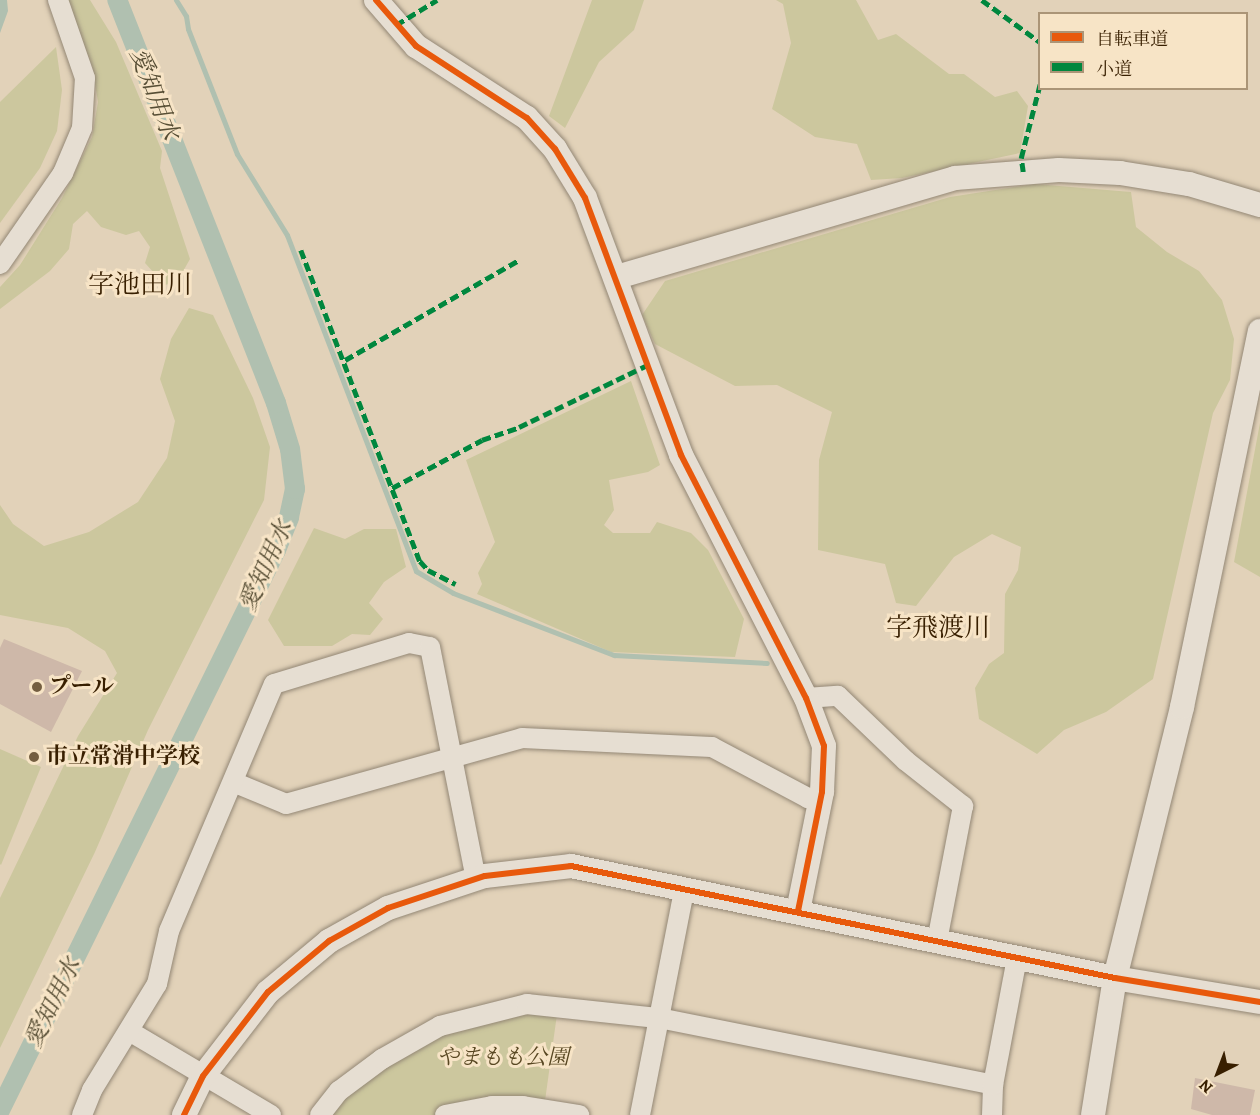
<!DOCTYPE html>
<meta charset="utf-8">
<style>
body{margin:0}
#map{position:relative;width:1260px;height:1115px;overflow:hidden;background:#e2d2b9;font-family:Alegreya,"Noto Serif JP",serif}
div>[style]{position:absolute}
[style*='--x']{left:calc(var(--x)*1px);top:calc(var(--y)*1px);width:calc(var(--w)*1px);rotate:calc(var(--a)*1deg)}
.green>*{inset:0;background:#ccc79e}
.water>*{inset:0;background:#b0c0b0}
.stream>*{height:5px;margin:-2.5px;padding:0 2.5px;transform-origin:2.5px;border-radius:2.5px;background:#b0c0b0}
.canal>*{height:20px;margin:-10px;padding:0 10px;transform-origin:10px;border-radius:10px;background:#b0c0b0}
.building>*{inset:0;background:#ceb8a9}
.roads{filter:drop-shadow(0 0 2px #938775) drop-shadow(0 0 2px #938775)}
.minor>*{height:20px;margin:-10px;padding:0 10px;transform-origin:10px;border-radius:10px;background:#e6ded2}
.tertiary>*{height:24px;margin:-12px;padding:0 12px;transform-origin:12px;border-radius:12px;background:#e6ded2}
.quiet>*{height:4.5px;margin-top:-2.25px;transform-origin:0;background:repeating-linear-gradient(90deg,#00873e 0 9px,transparent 0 13.5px)}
.cycleway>*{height:6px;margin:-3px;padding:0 3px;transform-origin:3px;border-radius:3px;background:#e8590c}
.dots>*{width:16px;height:16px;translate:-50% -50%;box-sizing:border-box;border:3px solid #f7e4c6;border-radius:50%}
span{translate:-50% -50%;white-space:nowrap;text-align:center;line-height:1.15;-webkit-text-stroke:6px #f7e4c6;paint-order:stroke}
.poi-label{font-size:22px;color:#381f00;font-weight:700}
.left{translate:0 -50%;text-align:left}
.park-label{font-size:22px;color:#584722;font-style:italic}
.water-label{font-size:24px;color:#564d34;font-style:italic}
.quarter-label{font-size:26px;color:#381f00}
.legend{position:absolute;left:1038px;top:12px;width:210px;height:78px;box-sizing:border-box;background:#f7e4c6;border:2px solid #ab9577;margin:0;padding:8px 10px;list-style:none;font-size:18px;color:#381f00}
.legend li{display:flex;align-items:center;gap:12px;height:30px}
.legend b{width:30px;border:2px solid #ab9577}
.north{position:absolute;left:1188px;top:1043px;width:60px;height:60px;-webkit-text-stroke:4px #f7e4c6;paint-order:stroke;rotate:222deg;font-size:16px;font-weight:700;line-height:24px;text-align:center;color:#381f00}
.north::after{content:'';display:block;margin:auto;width:21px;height:27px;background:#381f00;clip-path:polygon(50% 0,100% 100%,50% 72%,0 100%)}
</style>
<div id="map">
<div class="green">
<i style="clip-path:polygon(66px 0,90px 0,116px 42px,162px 151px,160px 168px,190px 259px,177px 282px,165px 285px,145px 263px,150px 247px,139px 231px,126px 235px,101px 227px,87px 211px,73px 224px,69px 249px,50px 271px,0 309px,0 287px,20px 265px,62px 198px,92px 137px,98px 102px,92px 66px)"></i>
<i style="clip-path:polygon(592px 0,644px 0,634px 30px,599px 62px,565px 128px,549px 116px)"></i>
<i style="clip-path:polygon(776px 0,856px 0,878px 40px,896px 34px,949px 74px,964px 74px,995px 97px,1017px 91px,1028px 106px,1020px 153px,902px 178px,871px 180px,857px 144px,815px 137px,772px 109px,791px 43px,783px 4px)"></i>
<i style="clip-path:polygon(56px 47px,62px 90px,57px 131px,40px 168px,0 223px,0 102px)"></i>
<i style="clip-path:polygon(1035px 184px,1131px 192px,1136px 227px,1167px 252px,1199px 271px,1222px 300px,1234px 339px,1230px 380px,1213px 413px,1153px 679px,1106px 712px,1064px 730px,1037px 754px,979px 719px,975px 688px,989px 664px,1004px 653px,1005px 594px,1018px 570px,1021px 547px,992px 534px,954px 557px,916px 606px,896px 603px,885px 564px,818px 550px,819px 460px,832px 412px,777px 385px,735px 386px,655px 344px,642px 315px,665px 281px,950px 197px)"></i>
<i style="clip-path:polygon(189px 308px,213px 315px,253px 398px,270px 447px,264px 500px,148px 730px,95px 852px,0 1048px,0 898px,78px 736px,117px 673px,105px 651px,68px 628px,0 615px,0 505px,13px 524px,44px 546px,89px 532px,138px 502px,167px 458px,175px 421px,160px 379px,171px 339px)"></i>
<i style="clip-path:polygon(631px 381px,660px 465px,648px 472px,609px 480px,614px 510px,604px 525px,613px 533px,650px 533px,657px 522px,691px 533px,708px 550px,744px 619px,735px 657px,611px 652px,477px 594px,482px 584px,478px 573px,495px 542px,466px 460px)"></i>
<i style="clip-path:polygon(1260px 423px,1260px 577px,1234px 562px)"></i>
<i style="clip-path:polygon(314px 528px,345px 539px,364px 529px,396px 529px,406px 567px,384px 582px,369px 603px,383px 619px,370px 635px,352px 634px,332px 646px,284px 646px,268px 620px)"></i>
<i style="clip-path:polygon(0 749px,41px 767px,1px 865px,0 864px)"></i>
<i style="clip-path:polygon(558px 1007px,544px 1108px,445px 1115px,320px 1115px,440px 1026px)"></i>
</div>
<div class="water">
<i style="clip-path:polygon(0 0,7px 0,8px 11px,0 33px)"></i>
</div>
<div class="stream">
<i style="--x:176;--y:0;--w:19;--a:58"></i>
<i style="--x:186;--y:16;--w:13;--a:81"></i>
<i style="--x:188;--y:29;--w:134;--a:68.6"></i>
<i style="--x:237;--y:154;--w:95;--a:58.3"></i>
<i style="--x:287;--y:235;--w:360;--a:69"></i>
<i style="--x:416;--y:571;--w:43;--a:30.7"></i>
<i style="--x:453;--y:593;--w:173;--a:21.1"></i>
<i style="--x:614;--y:655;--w:153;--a:3"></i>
</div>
<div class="canal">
<i style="--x:0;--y:1110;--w:624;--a:-63.76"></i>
<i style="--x:276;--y:550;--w:35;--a:-68"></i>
<i style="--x:289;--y:517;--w:29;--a:-78"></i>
<i style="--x:295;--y:489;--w:40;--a:-97.1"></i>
<i style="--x:290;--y:449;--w:48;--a:-106.9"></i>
<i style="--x:276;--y:403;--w:433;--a:-111.5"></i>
</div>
<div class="building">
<i style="clip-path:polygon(4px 639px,82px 671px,51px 732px,0 704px,0 648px)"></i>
<i style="clip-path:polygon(1195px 1078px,1255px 1090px,1250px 1115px,1212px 1115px,1191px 1109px)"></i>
</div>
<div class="roads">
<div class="minor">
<i style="--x:0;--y:264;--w:111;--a:-55.3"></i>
<i style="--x:63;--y:173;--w:49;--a:-67.1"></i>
<i style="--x:82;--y:128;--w:50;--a:-86.6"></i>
<i style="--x:85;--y:78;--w:83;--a:-109.1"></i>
<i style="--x:806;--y:698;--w:32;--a:-4"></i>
<i style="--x:838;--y:696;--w:94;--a:43.7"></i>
<i style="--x:906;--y:761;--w:73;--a:38.3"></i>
<i style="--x:963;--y:806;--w:137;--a:100.9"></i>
<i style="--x:233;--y:782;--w:57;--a:22.5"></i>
<i style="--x:286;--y:804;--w:245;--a:-15.6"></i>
<i style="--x:522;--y:738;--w:190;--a:2.7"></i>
<i style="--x:712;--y:747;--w:109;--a:28"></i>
<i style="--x:808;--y:798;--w:12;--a:9"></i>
<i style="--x:129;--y:1031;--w:165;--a:30.6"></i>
<i style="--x:82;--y:1115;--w:27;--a:-68"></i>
<i style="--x:92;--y:1090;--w:124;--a:-58.5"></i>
<i style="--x:157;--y:984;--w:54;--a:-77.2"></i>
<i style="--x:169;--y:931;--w:268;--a:-67"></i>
<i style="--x:274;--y:684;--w:141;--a:-16.9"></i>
<i style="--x:409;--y:643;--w:21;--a:11"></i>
<i style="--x:430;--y:647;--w:237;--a:78.8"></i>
<i style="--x:320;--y:1115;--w:31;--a:-52"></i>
<i style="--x:339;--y:1091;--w:54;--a:-36.7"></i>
<i style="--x:382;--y:1059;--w:67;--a:-29.6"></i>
<i style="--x:440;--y:1026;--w:90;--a:-14.2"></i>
<i style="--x:527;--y:1004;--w:133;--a:6.1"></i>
<i style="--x:659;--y:1018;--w:341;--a:11.3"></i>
<i style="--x:445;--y:1115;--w:48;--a:-10.8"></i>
<i style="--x:492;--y:1106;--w:31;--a:0"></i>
<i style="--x:523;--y:1106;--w:57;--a:9.1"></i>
<i style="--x:640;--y:1115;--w:228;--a:-78.9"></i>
<i style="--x:992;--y:1115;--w:30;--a:-88"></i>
<i style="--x:993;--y:1085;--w:129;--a:-79.3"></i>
</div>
<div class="tertiary">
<i style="--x:376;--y:0;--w:61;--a:49"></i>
<i style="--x:416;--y:46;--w:132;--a:33"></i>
<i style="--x:527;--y:118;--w:42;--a:47.9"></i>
<i style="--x:555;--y:149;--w:57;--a:58.5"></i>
<i style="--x:585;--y:198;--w:274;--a:69.5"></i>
<i style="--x:681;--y:455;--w:273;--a:62.8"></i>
<i style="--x:806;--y:698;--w:51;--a:69.4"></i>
<i style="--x:824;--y:746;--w:46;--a:92.5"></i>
<i style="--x:822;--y:792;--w:121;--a:101.4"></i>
<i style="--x:617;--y:277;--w:352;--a:-16.3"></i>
<i style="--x:955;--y:178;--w:104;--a:-4.4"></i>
<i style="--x:1059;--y:170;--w:61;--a:2.8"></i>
<i style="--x:1120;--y:173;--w:70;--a:9.1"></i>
<i style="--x:1189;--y:184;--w:74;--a:16.5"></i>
<i style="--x:184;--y:1115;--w:43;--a:-64"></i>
<i style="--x:203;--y:1076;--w:106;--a:-52.3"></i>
<i style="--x:268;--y:992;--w:80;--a:-39.9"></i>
<i style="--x:329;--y:941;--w:68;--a:-29.2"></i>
<i style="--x:388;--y:908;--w:102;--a:-18.3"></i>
<i style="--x:485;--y:876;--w:87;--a:-6.6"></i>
<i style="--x:571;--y:866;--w:555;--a:11.63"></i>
<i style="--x:1115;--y:978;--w:147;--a:9.4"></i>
<i style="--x:1093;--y:1115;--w:139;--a:-80.9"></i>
<i style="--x:1115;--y:978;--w:279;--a:-76.1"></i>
<i style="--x:1182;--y:707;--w:384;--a:-78.3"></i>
</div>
</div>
<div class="quiet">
<i style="--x:982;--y:0;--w:72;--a:35.9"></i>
<i style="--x:396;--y:25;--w:48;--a:-31.4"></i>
<i style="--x:1023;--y:172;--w:14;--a:-98"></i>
<i style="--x:1021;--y:158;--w:76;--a:-75.6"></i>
<i style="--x:301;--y:250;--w:333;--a:69.1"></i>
<i style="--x:420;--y:561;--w:12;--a:48"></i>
<i style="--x:428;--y:570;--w:31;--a:27"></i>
<i style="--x:345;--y:360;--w:201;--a:-29.9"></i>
<i style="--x:392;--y:488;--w:102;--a:-28.1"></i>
<i style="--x:482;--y:440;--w:39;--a:-19"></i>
<i style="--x:519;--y:427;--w:142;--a:-25.8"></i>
</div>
<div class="cycleway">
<i style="--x:376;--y:0;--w:61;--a:49"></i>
<i style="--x:416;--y:46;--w:132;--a:33"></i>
<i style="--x:527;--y:118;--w:42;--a:47.9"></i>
<i style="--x:555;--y:149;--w:57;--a:58.5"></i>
<i style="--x:585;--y:198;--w:274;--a:69.5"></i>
<i style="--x:681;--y:455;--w:273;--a:62.8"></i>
<i style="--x:806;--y:698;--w:51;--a:69.4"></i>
<i style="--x:824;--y:746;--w:46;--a:92.5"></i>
<i style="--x:822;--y:792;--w:121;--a:101.4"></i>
<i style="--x:184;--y:1115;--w:43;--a:-64"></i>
<i style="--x:203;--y:1076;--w:106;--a:-52.3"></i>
<i style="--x:268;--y:992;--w:80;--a:-39.9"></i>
<i style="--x:329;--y:941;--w:68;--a:-29.2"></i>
<i style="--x:388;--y:908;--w:102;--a:-18.3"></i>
<i style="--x:485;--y:876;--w:87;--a:-6.6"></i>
<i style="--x:571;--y:866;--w:555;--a:11.63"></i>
<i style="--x:1115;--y:978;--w:147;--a:9.4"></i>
</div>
<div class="dots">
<i style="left:37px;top:687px;background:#745e41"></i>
<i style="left:34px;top:757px;background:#745e41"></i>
</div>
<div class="poi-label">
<span class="left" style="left:49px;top:687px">プール</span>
<span class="left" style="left:46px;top:757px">市立常滑中学校</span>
</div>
<div class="park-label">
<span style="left:503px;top:1058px">やまもも公園</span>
</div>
<div class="water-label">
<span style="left:154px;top:94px;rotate:69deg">愛知用水</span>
<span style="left:266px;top:566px;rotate:-66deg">愛知用水</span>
<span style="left:53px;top:1003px;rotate:-64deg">愛知用水</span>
</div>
<div class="quarter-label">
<span style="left:140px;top:285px">字池田川</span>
<span style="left:938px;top:628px">字飛渡川</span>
</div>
<ul class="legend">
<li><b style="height:8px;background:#e8590c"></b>自転車道</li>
<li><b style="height:8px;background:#00873e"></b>小道</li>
</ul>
<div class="north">N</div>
</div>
